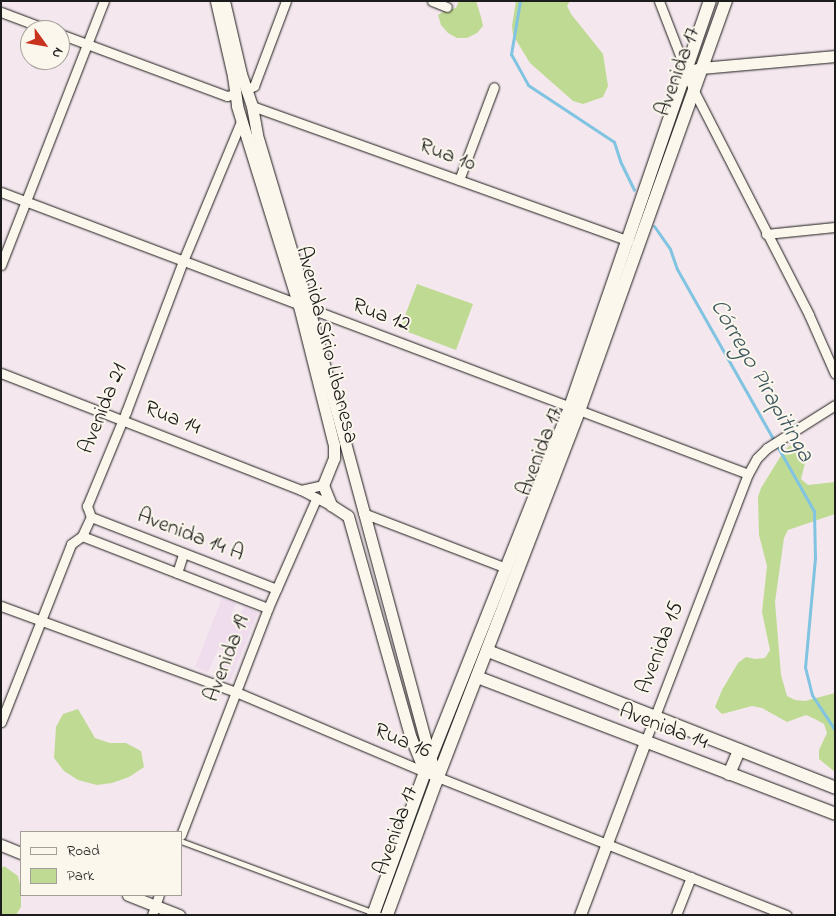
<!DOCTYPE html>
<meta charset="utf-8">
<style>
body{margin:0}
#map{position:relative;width:836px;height:916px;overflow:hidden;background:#f4e7ed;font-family:"Indie Flower",sans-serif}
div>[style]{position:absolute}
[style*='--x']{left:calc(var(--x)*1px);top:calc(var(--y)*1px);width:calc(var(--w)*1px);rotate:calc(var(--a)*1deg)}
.built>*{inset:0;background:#efdced}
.green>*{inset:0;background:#bfdb93}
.stream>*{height:3px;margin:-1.5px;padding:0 1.5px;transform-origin:1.5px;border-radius:1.5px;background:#81c4e1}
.roads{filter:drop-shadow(0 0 1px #1c1c1c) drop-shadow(0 0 1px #1c1c1c)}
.service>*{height:4.5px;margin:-2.25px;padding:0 2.25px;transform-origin:2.25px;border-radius:2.25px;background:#fbf7ec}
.minor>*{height:9px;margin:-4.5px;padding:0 4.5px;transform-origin:4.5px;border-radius:4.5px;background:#fbf7ec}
.tertiary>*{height:11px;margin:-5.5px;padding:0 5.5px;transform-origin:5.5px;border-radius:5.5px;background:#fbf7ec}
.secondary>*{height:12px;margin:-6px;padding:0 6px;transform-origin:6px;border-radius:6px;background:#fbf7ec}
span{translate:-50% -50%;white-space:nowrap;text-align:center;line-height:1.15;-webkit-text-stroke:4px #fbf7ec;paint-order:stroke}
.street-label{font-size:22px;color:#1c1c1c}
.water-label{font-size:24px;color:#3f5761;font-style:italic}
.frame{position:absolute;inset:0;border:2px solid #1c1c1c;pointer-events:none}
.legend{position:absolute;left:20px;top:831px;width:162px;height:65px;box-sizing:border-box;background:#fbf7ec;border:1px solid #a29f99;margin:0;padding:6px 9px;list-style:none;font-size:15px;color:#1c1c1c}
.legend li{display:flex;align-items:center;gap:10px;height:25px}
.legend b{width:25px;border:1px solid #a29f99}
.north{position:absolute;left:20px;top:20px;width:50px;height:50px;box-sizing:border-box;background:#fbf7ec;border:1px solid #a29f99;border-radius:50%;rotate:122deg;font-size:14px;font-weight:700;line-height:20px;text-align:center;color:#1c1c1c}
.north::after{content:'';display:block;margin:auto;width:18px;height:22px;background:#c8321e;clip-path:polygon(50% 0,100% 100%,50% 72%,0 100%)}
</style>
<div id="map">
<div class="built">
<i style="clip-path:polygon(222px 598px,236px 603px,230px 618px,238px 621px,244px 606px,258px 612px,230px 682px,218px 677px,228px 652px,218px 649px,208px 672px,195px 667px)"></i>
</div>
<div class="green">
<i style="clip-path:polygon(459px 1px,476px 1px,481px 17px,483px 26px,477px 33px,467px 38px,457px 38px,448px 33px,441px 25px,438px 15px,446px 10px,456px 8px)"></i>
<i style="clip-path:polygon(516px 1px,570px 1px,567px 6px,571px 14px,603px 54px,608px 86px,603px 97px,583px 104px,573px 101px,530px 63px,513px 35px,512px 26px)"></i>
<i style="clip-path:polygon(417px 284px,473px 304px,456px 350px,400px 329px)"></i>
<i style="clip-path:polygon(799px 442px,805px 450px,806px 459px,801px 479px,808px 485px,835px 482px,835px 514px,788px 530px,784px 538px,775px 602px,781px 675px,787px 696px,795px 700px,805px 701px,835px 693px,835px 772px,819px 759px,819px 750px,827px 733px,824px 724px,815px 719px,806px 715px,787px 722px,762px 708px,752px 706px,722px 714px,715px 707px,722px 690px,738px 663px,746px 657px,755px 659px,765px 658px,770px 650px,762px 612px,767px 566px,759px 535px,758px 497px,761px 488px,782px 454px,789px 446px)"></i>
<i style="clip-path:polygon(78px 709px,95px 738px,110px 743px,126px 743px,141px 751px,144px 767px,129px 777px,112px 783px,97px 785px,78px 780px,64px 771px,54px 758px,56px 727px,63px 714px)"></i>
<i style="clip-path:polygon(4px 866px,18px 876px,21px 889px,21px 907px,16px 915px,1px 915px,1px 869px)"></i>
</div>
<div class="stream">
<i style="--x:520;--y:1;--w:54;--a:99.6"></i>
<i style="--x:511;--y:54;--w:35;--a:61"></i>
<i style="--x:528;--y:85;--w:103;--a:33.5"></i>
<i style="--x:614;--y:142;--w:20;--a:72"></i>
<i style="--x:620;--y:161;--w:32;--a:64"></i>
<i style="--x:654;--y:226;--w:28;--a:55"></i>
<i style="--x:670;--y:249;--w:21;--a:71"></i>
<i style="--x:677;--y:269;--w:278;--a:60.5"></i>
<i style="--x:814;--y:511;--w:47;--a:88.8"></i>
<i style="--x:815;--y:558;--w:109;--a:95.2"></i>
<i style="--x:805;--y:667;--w:29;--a:76"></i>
<i style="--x:812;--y:695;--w:42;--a:56.7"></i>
</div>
<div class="roads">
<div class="service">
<i style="--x:181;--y:841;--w:212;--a:20.4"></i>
</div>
<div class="minor">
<i style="--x:432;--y:1;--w:16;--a:22"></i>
<i style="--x:659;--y:1;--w:94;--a:68.9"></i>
<i style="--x:693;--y:89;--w:254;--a:62.8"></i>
<i style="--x:809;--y:315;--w:64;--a:66.2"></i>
<i style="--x:1;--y:12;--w:51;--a:20.6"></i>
<i style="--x:60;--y:34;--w:178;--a:20.4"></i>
<i style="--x:227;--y:96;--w:7;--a:-16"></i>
<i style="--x:248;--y:89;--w:7;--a:-27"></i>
<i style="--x:254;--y:86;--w:91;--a:-69.4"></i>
<i style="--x:252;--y:106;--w:400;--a:19.7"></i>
<i style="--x:459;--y:180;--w:99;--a:-69.4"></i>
<i style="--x:1;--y:192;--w:798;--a:20.68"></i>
<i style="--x:766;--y:234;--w:69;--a:-5.8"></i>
<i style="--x:1;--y:265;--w:283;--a:-68.7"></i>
<i style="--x:1;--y:373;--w:322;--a:21.3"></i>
<i style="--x:301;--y:490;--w:34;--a:27"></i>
<i style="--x:301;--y:490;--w:23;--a:-13"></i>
<i style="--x:363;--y:513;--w:153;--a:21"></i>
<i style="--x:91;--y:517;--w:199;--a:21.2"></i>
<i style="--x:82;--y:536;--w:199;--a:21.2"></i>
<i style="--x:177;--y:573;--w:20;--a:-72"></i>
<i style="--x:1;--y:606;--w:250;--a:20.1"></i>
<i style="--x:236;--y:692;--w:205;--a:22.9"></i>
<i style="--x:425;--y:772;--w:389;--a:21.6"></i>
<i style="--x:1;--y:722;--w:191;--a:-68.5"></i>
<i style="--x:71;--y:544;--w:14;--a:-36"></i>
<i style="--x:82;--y:536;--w:21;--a:-65"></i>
<i style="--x:91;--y:517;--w:12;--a:-110"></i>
<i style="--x:87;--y:506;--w:102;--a:-67.5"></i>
<i style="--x:126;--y:412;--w:161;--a:-69.3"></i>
<i style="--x:183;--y:261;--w:151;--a:-67.4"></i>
<i style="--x:645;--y:742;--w:287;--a:-69"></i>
<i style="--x:748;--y:474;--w:18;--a:-61"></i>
<i style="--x:757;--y:458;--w:14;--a:-45"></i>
<i style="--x:767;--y:448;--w:80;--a:-32.3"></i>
<i style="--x:181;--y:835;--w:243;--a:-69"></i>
<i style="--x:268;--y:608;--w:119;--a:-66.2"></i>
<i style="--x:152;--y:915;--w:21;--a:-71"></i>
<i style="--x:676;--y:915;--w:41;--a:-68.5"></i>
</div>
<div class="tertiary">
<i style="--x:216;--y:1;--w:77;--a:77.2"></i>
<i style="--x:233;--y:76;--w:30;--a:82"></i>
<i style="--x:237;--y:106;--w:209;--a:72.8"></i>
<i style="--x:299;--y:306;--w:143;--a:75.9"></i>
<i style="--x:334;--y:445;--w:13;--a:90"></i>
<i style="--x:334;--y:458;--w:29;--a:112"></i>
<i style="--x:323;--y:485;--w:22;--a:68"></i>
<i style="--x:331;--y:505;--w:20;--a:33"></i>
<i style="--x:348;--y:516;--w:231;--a:74.2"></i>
<i style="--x:411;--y:738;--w:37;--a:68"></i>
<i style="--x:224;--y:1;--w:75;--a:76.9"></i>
<i style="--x:241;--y:74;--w:34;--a:71"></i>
<i style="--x:252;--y:106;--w:29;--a:80"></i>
<i style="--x:257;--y:135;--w:182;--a:73.4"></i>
<i style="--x:309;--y:309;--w:467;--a:74.9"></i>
<i style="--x:431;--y:760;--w:18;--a:68"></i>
<i style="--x:687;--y:72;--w:15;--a:-16"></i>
<i style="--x:701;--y:68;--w:135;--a:-5.1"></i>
<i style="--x:1;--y:845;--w:22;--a:22"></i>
<i style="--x:128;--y:895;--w:55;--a:21.4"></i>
<i style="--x:580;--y:915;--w:185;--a:-69.4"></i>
</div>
<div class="secondary">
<i style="--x:488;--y:651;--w:373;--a:21.5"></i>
<i style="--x:477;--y:677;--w:383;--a:20.9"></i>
<i style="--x:729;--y:774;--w:26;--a:-67"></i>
<i style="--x:373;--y:915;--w:152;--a:-70"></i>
<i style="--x:425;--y:772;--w:393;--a:-68.3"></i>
<i style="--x:570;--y:407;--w:429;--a:-71"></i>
<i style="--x:387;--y:915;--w:142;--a:-69.8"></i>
<i style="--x:436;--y:782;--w:398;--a:-68.9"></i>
<i style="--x:579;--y:411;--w:436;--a:-70.3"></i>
</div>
</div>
<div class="street-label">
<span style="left:679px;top:72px;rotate:-70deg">Avenida 17</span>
<span style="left:447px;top:156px;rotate:20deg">Rua 10</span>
<span style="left:381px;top:316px;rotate:20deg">Rua 12</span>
<span style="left:326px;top:345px;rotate:76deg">Avenida Sírio Libanesa</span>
<span style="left:104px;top:409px;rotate:-68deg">Avenida 21</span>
<span style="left:172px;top:419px;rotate:22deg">Rua 14</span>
<span style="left:541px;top:452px;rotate:-69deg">Avenida 17</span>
<span style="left:190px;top:536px;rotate:21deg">Avenida 14 A</span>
<span style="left:661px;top:648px;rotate:-69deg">Avenida 15</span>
<span style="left:228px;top:659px;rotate:-69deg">Avenida 19</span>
<span style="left:663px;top:728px;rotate:21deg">Avenida 14</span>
<span style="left:402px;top:742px;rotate:23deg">Rua 16</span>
<span style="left:397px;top:831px;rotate:-70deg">Avenida 17</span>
</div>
<div class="water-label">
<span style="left:761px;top:381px;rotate:60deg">Córrego Pirapitinga</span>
</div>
<div class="frame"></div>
<ul class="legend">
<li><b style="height:6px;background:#fbf7ec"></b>Road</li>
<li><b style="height:14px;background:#bfdb93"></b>Park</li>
</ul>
<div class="north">N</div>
</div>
